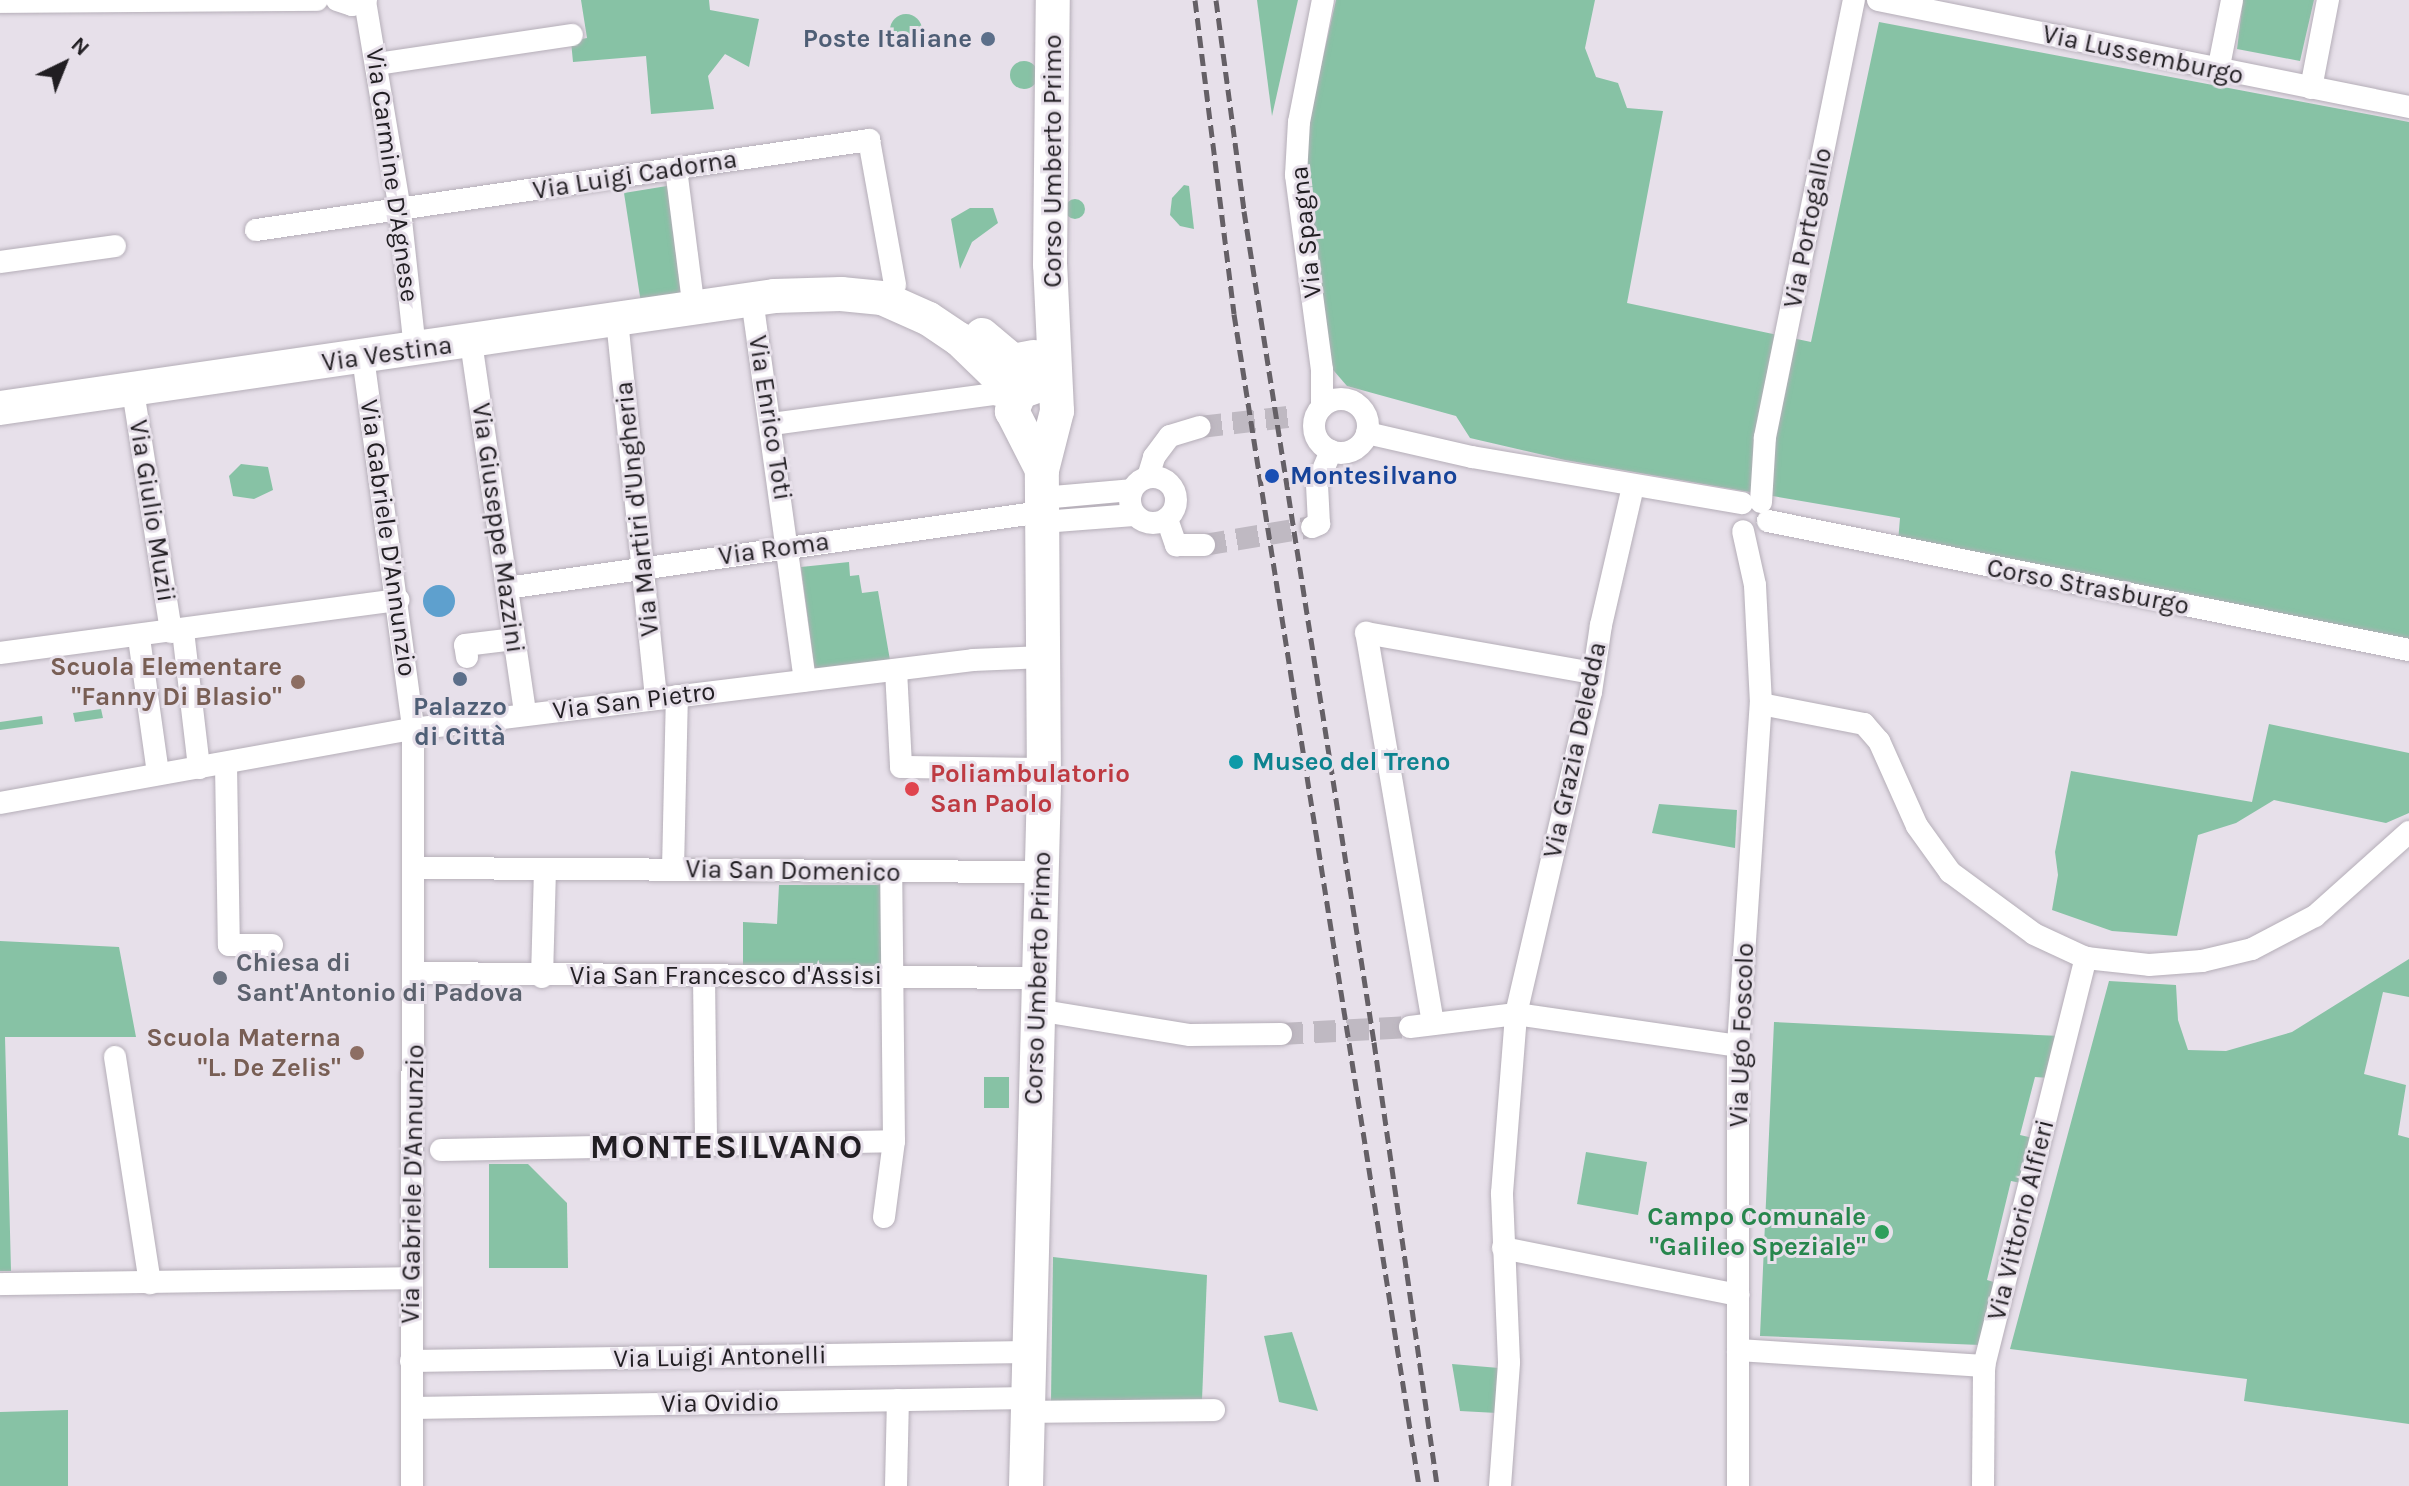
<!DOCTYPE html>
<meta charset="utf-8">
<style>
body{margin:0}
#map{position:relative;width:2409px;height:1486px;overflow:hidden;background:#e7e0ea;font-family:Karla,sans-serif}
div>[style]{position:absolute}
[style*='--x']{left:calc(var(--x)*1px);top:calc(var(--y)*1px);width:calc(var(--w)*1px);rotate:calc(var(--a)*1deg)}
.green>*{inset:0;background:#87c2a5}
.round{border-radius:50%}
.water>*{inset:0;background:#5ea0ce}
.street-tunnel>*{height:22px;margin-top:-11px;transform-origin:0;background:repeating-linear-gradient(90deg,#bfb9c2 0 22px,transparent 0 33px)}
.roads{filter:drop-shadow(0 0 2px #b5aeb8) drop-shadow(0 0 2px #b5aeb8)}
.street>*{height:22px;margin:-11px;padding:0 11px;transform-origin:11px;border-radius:11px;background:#fff}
.street>.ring{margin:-11px;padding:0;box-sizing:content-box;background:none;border:22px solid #fff;border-radius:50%}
.primary>*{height:34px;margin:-17px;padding:0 17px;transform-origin:17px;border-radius:17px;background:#fff}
.rail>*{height:5px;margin-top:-2.5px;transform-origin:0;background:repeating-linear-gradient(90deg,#656066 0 12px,transparent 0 18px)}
.dots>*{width:22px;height:22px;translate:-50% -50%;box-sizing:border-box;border:4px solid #e7e0ea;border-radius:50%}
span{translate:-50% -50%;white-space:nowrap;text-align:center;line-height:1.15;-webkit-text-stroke:6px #e7e0ea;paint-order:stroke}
.service-label{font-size:26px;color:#4e5e75;font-weight:700}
.right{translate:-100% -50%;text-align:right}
.street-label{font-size:26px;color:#211e22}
.transit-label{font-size:26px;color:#164399;font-weight:700}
.left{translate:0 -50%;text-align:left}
.education-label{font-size:26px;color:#785e54;font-weight:700}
.culture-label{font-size:26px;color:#0d838f;font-weight:700}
.health-label{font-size:26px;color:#be3a42;font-weight:700}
.worship-label{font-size:26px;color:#5b616d;font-weight:700}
.leisure-label{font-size:26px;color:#27864d;font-weight:700}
.district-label{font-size:34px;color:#211e22;font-weight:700;letter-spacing:2px}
.north{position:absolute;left:24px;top:24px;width:80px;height:80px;-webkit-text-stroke:6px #e7e0ea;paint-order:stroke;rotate:43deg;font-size:22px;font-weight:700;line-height:32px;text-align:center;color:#211e22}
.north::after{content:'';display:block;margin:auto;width:28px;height:36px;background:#211e22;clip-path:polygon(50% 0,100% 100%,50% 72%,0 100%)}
</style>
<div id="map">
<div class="green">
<i style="clip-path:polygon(581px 0,709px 0,710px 10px,759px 19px,749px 67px,725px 54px,708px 76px,714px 109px,651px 114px,646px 56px,573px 62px,571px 41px,587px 38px)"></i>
<i style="clip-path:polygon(1257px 0,1298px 0,1272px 116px)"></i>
<i style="clip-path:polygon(1336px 0,1595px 0,1585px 48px,1596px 77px,1618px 83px,1627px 108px,1663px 111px,1627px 303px,1811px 342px,1879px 22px,2409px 122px,2409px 640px,1898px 542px,1900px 518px,1565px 460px,1470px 438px,1456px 416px,1347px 386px,1328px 364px,1303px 146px)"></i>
<i style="clip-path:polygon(2243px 0,2314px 0,2300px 61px,2237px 49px)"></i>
<i class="round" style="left:890px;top:14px;width:32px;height:32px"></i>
<i class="round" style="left:1010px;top:61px;width:28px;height:28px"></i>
<i style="clip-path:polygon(673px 185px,690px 295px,641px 303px,624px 193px)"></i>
<i style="clip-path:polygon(1184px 185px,1189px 186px,1194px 229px,1180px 226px,1170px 215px,1172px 198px)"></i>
<i class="round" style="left:1065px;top:199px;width:20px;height:20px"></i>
<i style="clip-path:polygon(970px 208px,993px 208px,998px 223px,972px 242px,960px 269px,951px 219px)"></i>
<i style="clip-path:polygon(241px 464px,268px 467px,273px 490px,254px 499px,233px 496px,229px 476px)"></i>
<i style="clip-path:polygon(849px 562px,850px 576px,859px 575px,862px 593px,878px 591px,891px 666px,815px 672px,801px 567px)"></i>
<i style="clip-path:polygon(101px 709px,103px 718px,75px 722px,73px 713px)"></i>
<i style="clip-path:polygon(42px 716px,43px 724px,0 730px,0 722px)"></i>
<i style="clip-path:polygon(2269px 724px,2409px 753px,2409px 813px,2386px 823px,2274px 800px,2236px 823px,2198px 835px,2177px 936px,2112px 931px,2052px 910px,2058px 875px,2055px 852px,2071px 771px,2252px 802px)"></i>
<i style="clip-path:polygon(1659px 804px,1737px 810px,1735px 848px,1652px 833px)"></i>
<i style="clip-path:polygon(779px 885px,884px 885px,884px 970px,743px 969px,743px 922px,777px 924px)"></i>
<i style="clip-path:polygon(0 941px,119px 947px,136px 1037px,5px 1037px,11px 1271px,0 1271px)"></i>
<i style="clip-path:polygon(2409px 959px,2409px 997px,2383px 992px,2364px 1074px,2406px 1085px,2398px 1135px,2409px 1138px,2409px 1424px,2244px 1401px,2247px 1379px,2010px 1349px,2109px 981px,2176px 985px,2178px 1020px,2188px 1050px,2226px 1051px,2292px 1032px)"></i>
<i style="clip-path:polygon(1774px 1022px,2060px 1036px,2049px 1078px,2035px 1077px,2020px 1135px,2033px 1138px,2021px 1183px,2011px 1181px,1987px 1280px,1997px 1283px,1980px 1345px,1760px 1336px)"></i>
<i style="clip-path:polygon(984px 1077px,1009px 1077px,1009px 1108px,984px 1108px)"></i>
<i style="clip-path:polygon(1586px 1152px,1647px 1162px,1638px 1215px,1577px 1204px)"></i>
<i style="clip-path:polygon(489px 1164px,528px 1164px,567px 1203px,568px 1268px,489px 1268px)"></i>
<i style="clip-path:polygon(1053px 1257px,1207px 1275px,1202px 1400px,1051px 1401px)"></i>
<i style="clip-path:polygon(1292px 1332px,1318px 1411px,1279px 1402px,1264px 1336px)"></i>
<i style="clip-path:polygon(1452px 1364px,1499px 1368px,1497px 1413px,1460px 1411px)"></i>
<i style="clip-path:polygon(68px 1410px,68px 1486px,0 1486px,0 1412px)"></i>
</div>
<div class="water">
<i class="round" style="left:423px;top:585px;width:32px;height:32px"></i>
</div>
<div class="street-tunnel">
<i style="--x:1200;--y:427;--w:97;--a:-6.5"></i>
<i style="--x:1204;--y:545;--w:109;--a:-9.5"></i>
<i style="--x:1281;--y:1034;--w:129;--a:-3.1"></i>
</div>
<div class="roads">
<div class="street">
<i style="--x:337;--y:0;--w:16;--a:18"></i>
<i style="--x:352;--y:5;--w:15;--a:-20"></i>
<i style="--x:1878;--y:0;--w:542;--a:11.39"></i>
<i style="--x:365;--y:1;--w:213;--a:80.5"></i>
<i style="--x:400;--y:211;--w:140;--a:83.8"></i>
<i style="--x:0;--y:2;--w:317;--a:-0.4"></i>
<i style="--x:377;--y:64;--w:197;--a:-8.5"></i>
<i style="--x:2218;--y:71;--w:72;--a:-78.8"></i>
<i style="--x:2311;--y:88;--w:90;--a:-79.1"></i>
<i style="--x:676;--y:169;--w:141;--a:82.7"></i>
<i style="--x:256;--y:230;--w:620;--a:-8.35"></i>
<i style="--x:869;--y:140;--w:147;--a:79.8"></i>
<i style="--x:0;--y:262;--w:116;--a:-7.9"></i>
<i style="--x:752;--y:299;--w:385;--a:82.1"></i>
<i style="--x:617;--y:320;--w:380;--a:84.1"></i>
<i style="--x:471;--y:342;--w:376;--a:81.7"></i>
<i style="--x:363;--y:357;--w:375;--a:82.3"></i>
<i style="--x:413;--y:729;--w:757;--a:90.08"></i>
<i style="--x:133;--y:391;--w:244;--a:81"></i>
<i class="ring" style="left:1314px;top:399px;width:32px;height:32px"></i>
<i style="--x:1322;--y:407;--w:37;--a:-90"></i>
<i style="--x:1322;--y:370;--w:197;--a:-97.6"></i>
<i style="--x:1296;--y:175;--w:53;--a:-86.8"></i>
<i style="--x:1299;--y:122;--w:124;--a:-78.9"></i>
<i style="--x:772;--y:424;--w:225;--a:-7.7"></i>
<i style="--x:995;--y:394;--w:20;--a:18"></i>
<i style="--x:1367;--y:433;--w:108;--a:12.9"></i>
<i style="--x:1472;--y:457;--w:274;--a:9.7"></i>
<i class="ring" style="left:1130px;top:477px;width:24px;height:24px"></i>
<i style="--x:1148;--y:477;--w:21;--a:-73"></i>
<i style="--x:1154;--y:457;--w:26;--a:-53"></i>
<i style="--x:1170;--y:436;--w:31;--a:-17"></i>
<i style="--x:1042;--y:498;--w:89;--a:-5.1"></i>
<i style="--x:1761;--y:502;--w:65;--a:-86.5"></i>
<i style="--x:1765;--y:437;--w:446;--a:-78.5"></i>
<i style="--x:1167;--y:519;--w:28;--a:71"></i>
<i style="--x:1176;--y:545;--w:28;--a:0"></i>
<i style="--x:1768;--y:521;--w:654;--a:11.38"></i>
<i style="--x:1043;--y:522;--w:91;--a:-4.4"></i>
<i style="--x:1312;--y:527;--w:8;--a:-23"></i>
<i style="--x:1319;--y:524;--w:40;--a:-92.9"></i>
<i style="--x:1317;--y:484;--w:36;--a:-67"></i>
<i style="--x:507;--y:588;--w:540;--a:-8.09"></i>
<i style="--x:183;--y:631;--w:138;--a:83.3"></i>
<i style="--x:139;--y:638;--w:137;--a:82"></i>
<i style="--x:0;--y:653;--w:402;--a:-7.6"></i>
<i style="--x:467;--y:657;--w:12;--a:-99"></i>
<i style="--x:465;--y:645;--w:49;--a:-7"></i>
<i style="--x:896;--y:670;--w:97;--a:87"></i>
<i style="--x:901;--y:767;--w:143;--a:0.8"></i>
<i style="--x:1761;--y:704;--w:105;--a:11"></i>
<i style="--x:1864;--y:724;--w:23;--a:49"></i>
<i style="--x:1879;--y:741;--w:93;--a:65.9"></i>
<i style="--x:1917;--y:826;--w:57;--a:54.3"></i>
<i style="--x:1950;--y:872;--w:104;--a:36.4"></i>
<i style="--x:2034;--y:934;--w:57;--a:24.8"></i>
<i style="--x:2086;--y:958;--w:63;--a:6.3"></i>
<i style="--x:2149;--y:965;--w:53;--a:-4.3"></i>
<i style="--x:2202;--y:961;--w:51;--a:-13.5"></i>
<i style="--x:2252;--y:949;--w:71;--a:-27.6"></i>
<i style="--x:2315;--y:916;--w:126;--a:-41.8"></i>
<i style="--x:226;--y:764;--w:181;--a:89.1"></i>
<i style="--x:229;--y:945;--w:43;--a:0"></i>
<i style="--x:0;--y:803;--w:420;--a:-10.2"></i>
<i style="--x:413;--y:729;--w:564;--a:-7.02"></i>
<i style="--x:973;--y:660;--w:71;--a:-2.4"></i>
<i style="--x:415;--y:868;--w:626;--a:0.37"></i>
<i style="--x:673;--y:869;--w:173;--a:-88.7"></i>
<i style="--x:415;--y:973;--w:623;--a:0.46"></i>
<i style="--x:704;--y:976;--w:168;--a:89.3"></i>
<i style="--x:542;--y:977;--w:107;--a:-88.4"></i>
<i style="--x:1037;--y:1010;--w:155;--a:9.3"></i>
<i style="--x:1190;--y:1035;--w:91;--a:-0.6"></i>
<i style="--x:1433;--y:1023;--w:396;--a:-99.7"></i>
<i style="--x:1366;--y:633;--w:230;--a:10"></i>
<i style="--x:1410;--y:1027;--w:107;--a:-7"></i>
<i style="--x:1516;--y:1014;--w:224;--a:8.2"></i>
<i style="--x:115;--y:1057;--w:229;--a:81.2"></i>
<i style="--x:441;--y:1150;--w:453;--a:-1.1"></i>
<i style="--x:884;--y:1217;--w:77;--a:-82.5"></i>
<i style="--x:894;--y:1141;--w:269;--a:-90.6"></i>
<i style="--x:1503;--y:1248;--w:240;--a:11.3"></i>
<i style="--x:0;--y:1284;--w:412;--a:-0.8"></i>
<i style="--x:1738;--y:1350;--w:247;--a:3.7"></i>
<i style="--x:411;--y:1361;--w:617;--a:-0.84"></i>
<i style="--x:412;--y:1408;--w:616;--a:-0.93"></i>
<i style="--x:1028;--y:1412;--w:186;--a:-0.6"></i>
<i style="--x:896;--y:1486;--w:86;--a:-88.7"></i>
<i style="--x:1500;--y:1486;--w:124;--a:-85.8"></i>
<i style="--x:1509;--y:1362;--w:169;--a:-92.4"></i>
<i style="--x:1502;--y:1193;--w:180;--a:-85.5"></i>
<i style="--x:1516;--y:1014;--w:331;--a:-76.9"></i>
<i style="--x:1591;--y:692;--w:68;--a:-81.5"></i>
<i style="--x:1601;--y:625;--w:143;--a:-77"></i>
<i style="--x:1738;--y:1486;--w:440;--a:-90"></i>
<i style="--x:1738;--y:1046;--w:343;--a:-86.2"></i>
<i style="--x:1761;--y:704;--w:119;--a:-92.9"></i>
<i style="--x:1755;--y:585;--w:55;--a:-102.5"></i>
<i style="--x:1983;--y:1486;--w:120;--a:-89.5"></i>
<i style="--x:1984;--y:1366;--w:421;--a:-76"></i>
</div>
<div class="primary">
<i style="--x:982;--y:335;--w:40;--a:40"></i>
<i style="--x:1013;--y:361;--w:21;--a:-11"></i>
<i style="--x:1034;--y:387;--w:15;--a:160"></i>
<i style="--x:1020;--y:392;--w:21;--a:113"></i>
<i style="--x:1012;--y:411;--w:66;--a:63"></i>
<i style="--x:0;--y:408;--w:782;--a:-8.23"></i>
<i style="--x:774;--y:296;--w:67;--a:-1.7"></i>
<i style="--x:841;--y:294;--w:41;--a:5.6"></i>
<i style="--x:882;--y:298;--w:51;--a:24.1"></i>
<i style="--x:929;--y:319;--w:36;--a:34"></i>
<i style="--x:959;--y:339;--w:81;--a:44"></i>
<i style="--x:1026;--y:1486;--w:702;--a:-88.53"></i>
<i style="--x:1044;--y:784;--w:314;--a:-90.4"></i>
<i style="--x:1042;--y:470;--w:61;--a:-75.7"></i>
<i style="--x:1057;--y:411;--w:146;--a:-92.7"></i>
<i style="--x:1050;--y:265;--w:265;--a:-89.4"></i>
</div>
</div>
<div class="rail">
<i style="--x:1195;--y:0;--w:316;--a:82.9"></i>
<i style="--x:1234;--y:314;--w:1187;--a:81.03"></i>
<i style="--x:1216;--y:0;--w:213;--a:82.4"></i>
<i style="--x:1244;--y:211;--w:841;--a:81.11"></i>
<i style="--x:1374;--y:1042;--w:448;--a:81.9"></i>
</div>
<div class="dots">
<i style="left:988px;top:39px;background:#5c6f8a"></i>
<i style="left:1272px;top:476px;background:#1a4fb4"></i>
<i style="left:460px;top:679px;background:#5c6f8a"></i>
<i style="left:298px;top:682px;background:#8d6e63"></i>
<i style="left:1236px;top:762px;background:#0f9aa8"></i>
<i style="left:912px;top:789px;background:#e0444e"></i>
<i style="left:220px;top:978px;background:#6b7280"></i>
<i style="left:357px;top:1053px;background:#8d6e63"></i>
<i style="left:1882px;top:1232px;background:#2e9e5b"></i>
</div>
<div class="service-label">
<span class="right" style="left:972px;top:39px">Poste Italiane</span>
<span style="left:460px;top:722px">Palazzo<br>di Città</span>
</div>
<div class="street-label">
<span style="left:2143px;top:55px;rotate:12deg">Via Lussemburgo</span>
<span style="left:1053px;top:161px;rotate:-90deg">Corso Umberto Primo</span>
<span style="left:392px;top:175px;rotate:82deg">Via Carmine D'Agnese</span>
<span style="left:635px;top:175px;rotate:-9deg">Via Luigi Cadorna</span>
<span style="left:1808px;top:228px;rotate:-79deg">Via Portogallo</span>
<span style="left:1306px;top:232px;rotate:-96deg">Via Spagna</span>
<span style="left:387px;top:354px;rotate:-8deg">Via Vestina</span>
<span style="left:770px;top:418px;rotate:81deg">Via Enrico Toti</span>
<span style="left:637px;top:509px;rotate:-96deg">Via Martiri d'Ungheria</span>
<span style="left:152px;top:511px;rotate:81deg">Via Giulio Muzii</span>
<span style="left:498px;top:528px;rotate:82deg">Via Giuseppe Mazzini</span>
<span style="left:388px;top:538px;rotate:82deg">Via Gabriele D'Annunzio</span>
<span style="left:774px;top:549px;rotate:-8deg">Via Roma</span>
<span style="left:2088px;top:587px;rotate:11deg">Corso Strasburgo</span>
<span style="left:634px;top:701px;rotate:-7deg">Via San Pietro</span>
<span style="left:1575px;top:750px;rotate:-78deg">Via Grazia Deledda</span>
<span style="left:793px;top:871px;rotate:1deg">Via San Domenico</span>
<span style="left:726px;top:976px">Via San Francesco d'Assisi</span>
<span style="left:1038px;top:978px;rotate:-88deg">Corso Umberto Primo</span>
<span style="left:1742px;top:1035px;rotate:-88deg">Via Ugo Foscolo</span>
<span style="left:413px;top:1184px;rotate:-89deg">Via Gabriele D'Annunzio</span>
<span style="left:2021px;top:1220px;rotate:-76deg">Via Vittorio Alfieri</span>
<span style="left:720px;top:1357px;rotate:-1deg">Via Luigi Antonelli</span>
<span style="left:720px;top:1403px;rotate:-1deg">Via Ovidio</span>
</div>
<div class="transit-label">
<span class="left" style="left:1290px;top:476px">Montesilvano</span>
</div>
<div class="education-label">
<span class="right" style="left:282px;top:682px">Scuola Elementare<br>"Fanny Di Blasio"</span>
<span class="right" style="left:341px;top:1053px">Scuola Materna<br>"L. De Zelis"</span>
</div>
<div class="culture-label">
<span class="left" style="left:1252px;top:762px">Museo del Treno</span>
</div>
<div class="health-label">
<span class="left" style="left:930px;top:789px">Poliambulatorio<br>San Paolo</span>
</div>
<div class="worship-label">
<span class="left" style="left:236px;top:978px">Chiesa di<br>Sant'Antonio di Padova</span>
</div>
<div class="leisure-label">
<span class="right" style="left:1866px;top:1232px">Campo Comunale<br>"Galileo Speziale"</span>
</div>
<div class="district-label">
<span style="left:727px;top:1148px">MONTESILVANO</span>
</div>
<div class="north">N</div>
</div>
